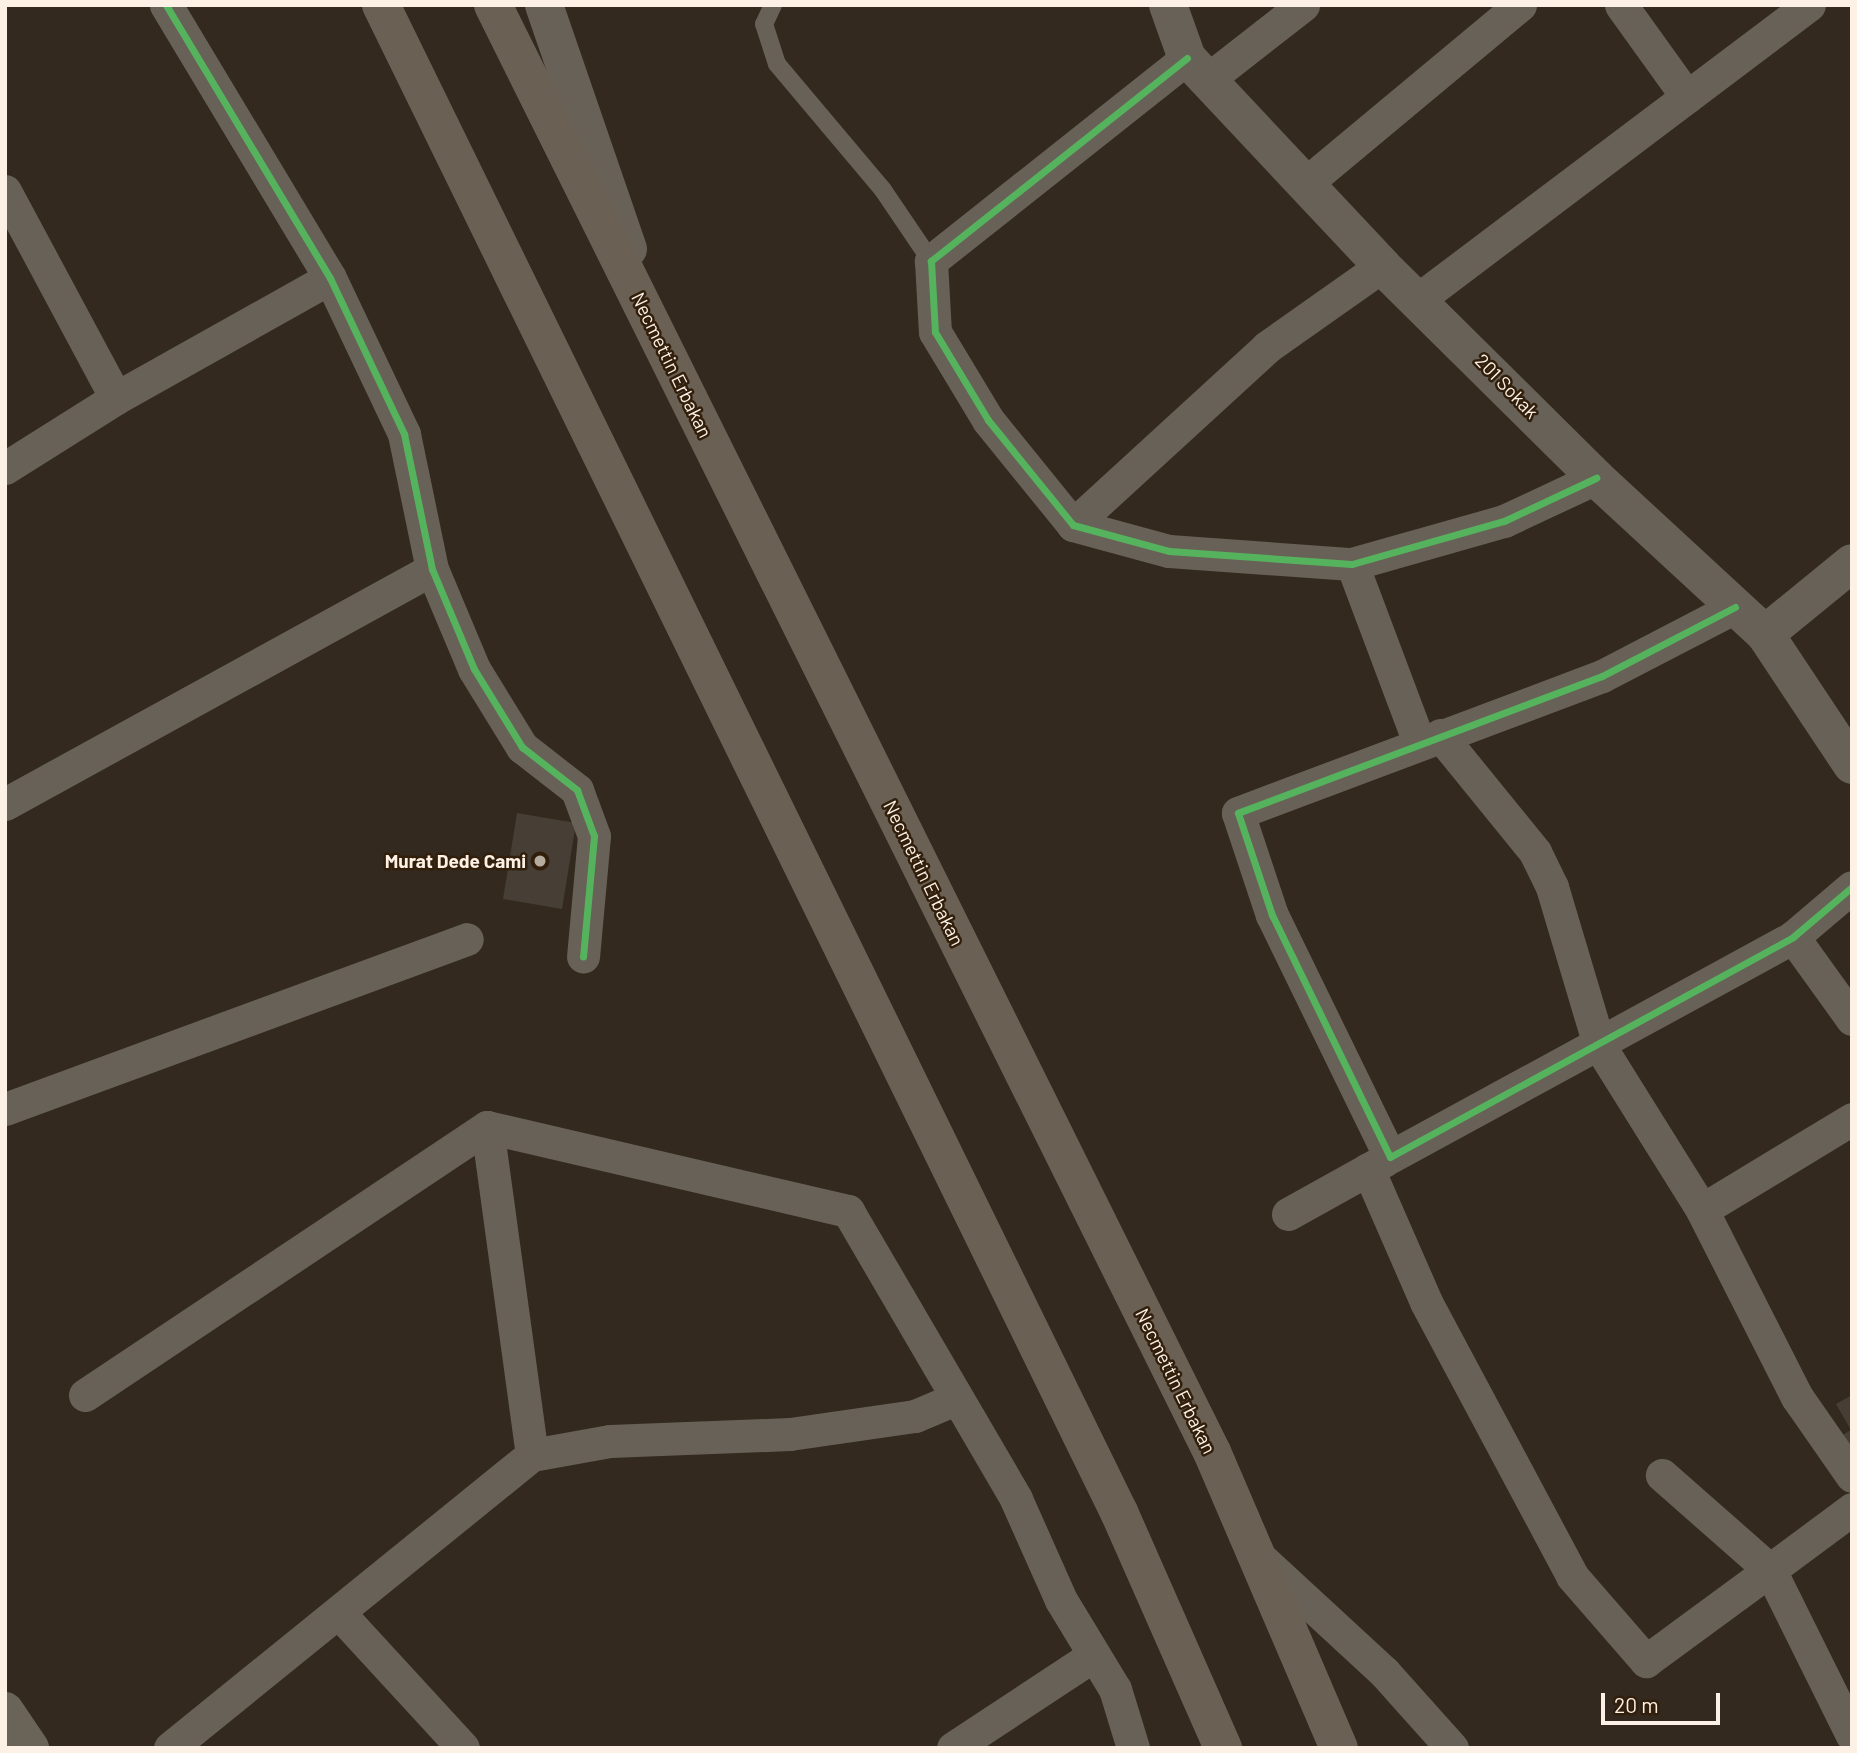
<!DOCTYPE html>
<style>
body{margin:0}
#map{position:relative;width:1857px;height:1753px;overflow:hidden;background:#33291e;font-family:Barlow,sans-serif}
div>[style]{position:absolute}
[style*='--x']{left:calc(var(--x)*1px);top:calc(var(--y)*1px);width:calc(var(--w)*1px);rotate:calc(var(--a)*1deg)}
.building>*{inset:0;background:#473f35}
.service>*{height:18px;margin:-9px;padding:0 9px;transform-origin:9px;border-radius:9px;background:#686157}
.minor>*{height:33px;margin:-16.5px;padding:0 16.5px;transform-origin:16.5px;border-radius:16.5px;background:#686157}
.tertiary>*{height:38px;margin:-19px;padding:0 19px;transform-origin:19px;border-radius:19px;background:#686157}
.secondary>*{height:38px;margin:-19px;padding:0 19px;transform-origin:19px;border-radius:19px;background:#6a6357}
.primary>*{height:38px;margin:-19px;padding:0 19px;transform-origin:19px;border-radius:19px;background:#6a6053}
.cycleway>*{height:7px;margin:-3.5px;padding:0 3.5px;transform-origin:3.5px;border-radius:3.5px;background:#56b35d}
.dots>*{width:19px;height:19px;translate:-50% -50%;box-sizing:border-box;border:4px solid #311f0c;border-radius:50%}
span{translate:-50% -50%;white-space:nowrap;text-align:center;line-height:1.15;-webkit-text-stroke:5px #311f0c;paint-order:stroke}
.street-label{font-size:19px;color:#fdf1e5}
.poi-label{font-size:19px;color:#fdf1e5;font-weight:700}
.right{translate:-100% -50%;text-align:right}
.frame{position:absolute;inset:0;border:7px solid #fdf1e5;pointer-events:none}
.scale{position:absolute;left:1601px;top:1693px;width:119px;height:32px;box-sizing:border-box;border:4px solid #fdf1e5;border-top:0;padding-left:9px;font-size:21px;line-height:24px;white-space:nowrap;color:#fdf1e5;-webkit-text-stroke:5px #311f0c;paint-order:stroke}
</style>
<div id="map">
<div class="building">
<i style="clip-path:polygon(517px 813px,576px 823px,562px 909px,503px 899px)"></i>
<i style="clip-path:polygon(1852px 1395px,1852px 1458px,1839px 1437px,1851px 1430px,1836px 1404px)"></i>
</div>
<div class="service">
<i style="--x:773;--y:5;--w:21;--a:115"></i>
<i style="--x:764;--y:24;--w:42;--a:72"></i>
<i style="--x:777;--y:64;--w:165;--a:49.9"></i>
<i style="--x:883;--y:190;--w:86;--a:55.9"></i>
</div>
<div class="minor">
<i style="--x:166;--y:5;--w:318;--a:59"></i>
<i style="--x:330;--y:278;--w:173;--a:64.6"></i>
<i style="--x:404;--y:434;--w:138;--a:78.3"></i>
<i style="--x:432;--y:569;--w:108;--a:67.2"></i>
<i style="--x:474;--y:669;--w:92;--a:58.4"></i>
<i style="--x:522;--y:747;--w:70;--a:38"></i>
<i style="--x:577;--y:790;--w:49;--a:69.7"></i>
<i style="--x:594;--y:836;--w:121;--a:95.2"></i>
<i style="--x:1621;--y:5;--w:113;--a:54.3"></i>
<i style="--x:1187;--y:58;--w:327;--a:141.6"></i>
<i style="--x:931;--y:261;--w:71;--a:86.8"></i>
<i style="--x:935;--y:332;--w:103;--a:58.9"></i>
<i style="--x:988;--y:420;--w:135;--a:51"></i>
<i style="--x:1073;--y:525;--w:99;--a:15.2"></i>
<i style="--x:1169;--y:551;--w:183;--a:4.1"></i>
<i style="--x:1352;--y:564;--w:158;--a:-15.8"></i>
<i style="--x:1504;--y:521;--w:102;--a:-25.1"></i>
<i style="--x:1207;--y:80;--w:122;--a:-38"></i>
<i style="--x:1305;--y:184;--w:280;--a:-39.8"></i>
<i style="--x:5;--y:191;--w:235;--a:61.8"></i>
<i style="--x:1420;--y:298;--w:487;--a:-37"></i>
<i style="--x:5;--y:468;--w:131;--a:-32.2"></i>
<i style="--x:116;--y:398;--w:245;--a:-29.3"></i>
<i style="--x:1073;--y:525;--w:263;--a:-42.5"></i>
<i style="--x:1267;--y:347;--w:141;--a:-35.2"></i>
<i style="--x:1352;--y:564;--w:190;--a:69.4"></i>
<i style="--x:1735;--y:607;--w:150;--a:152.6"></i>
<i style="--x:1602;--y:676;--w:389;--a:159.4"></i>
<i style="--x:1238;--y:813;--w:108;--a:71.6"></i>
<i style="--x:1272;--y:915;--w:269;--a:64"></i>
<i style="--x:1390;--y:1157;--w:459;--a:-28.6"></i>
<i style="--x:1793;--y:937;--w:77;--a:-40.3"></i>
<i style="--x:1440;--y:735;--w:151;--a:50.9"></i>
<i style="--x:1535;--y:852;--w:39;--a:64"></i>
<i style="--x:1552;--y:887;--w:165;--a:73.4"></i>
<i style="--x:1599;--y:1045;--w:195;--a:58"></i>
<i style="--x:5;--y:804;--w:487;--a:-28.8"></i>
<i style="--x:1793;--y:937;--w:101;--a:54.3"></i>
<i style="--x:5;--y:1109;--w:492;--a:-20.2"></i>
<i style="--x:1852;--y:1119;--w:175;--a:148.8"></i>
<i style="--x:1702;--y:1210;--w:210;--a:63.1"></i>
<i style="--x:1797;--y:1397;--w:96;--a:55.2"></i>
<i style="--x:487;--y:1127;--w:371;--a:13.1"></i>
<i style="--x:848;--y:1211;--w:333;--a:59.7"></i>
<i style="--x:1016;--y:1499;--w:111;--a:66"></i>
<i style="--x:1061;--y:1600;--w:104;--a:58.8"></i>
<i style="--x:1115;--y:1689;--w:62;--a:73"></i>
<i style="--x:1368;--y:1169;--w:145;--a:66.4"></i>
<i style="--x:1426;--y:1302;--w:310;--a:61.9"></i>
<i style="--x:1572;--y:1576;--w:113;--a:49"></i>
<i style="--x:1646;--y:1661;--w:154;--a:-36.3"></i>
<i style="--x:1770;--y:1570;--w:144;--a:-138.7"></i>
<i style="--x:1288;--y:1214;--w:111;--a:-29.1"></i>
<i style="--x:85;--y:1395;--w:483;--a:-33.7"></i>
<i style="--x:487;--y:1127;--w:331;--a:82.2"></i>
<i style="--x:1852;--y:1509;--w:102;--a:143.4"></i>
<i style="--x:1770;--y:1570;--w:184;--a:63.6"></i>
<i style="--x:1255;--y:1553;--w:176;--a:42.7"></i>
<i style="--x:1384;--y:1672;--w:102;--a:48.2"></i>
<i style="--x:339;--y:1613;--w:183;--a:47.4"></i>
<i style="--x:170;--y:1748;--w:466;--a:-39"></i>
<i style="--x:532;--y:1455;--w:79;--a:-10.2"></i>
<i style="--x:610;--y:1441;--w:180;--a:-2.2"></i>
<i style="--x:790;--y:1434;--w:126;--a:-8.2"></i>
<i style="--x:915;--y:1416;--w:43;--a:-23"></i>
<i style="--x:953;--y:1748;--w:169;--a:-33.4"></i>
</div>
<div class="tertiary">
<i style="--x:544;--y:5;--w:258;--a:71"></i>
<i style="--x:1168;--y:5;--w:56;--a:70.3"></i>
<i style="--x:1187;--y:58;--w:285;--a:46.8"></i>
<i style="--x:1382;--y:266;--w:301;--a:44.7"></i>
<i style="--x:1596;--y:478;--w:230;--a:42.7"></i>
<i style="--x:1765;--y:634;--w:157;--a:56.4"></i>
<i style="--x:1765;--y:634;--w:112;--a:-39.2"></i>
</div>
<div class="secondary">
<i style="--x:5;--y:1711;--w:45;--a:56"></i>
</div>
<div class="primary">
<i style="--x:381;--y:5;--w:1678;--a:63.91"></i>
<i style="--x:1119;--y:1512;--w:258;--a:66.2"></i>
<i style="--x:493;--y:5;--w:1616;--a:63.58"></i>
<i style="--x:1212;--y:1452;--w:322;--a:66.8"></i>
</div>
<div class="cycleway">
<i style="--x:166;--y:5;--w:318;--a:59"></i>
<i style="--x:330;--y:278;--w:173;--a:64.6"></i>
<i style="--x:404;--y:434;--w:138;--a:78.3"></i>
<i style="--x:432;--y:569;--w:108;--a:67.2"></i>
<i style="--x:474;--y:669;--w:92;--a:58.4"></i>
<i style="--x:522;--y:747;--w:70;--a:38"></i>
<i style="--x:577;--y:790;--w:49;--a:69.7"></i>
<i style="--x:594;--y:836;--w:121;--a:95.2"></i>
<i style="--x:1187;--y:58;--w:327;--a:141.6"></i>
<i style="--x:931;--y:261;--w:71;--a:86.8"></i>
<i style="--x:935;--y:332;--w:103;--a:58.9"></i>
<i style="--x:988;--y:420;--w:135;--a:51"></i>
<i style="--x:1073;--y:525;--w:99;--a:15.2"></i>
<i style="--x:1169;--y:551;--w:183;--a:4.1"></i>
<i style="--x:1352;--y:564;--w:158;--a:-15.8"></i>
<i style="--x:1504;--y:521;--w:102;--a:-25.1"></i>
<i style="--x:1735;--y:607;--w:150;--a:152.6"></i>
<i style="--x:1602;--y:676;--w:389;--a:159.4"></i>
<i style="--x:1238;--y:813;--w:108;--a:71.6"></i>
<i style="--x:1272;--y:915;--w:269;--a:64"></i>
<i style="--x:1390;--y:1157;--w:459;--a:-28.6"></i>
<i style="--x:1793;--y:937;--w:77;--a:-40.3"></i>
</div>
<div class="dots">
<i style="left:540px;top:861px;background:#b6ab9f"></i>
</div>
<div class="street-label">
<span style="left:672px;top:365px;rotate:64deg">Necmettin Erbakan</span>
<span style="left:1507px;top:386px;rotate:46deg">201 Sokak</span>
<span style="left:924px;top:873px;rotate:64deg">Necmettin Erbakan</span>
<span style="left:1176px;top:1381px;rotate:64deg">Necmettin Erbakan</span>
</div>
<div class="poi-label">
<span class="right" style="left:526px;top:861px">Murat Dede Cami</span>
</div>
<div class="frame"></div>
<div class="scale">20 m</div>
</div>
